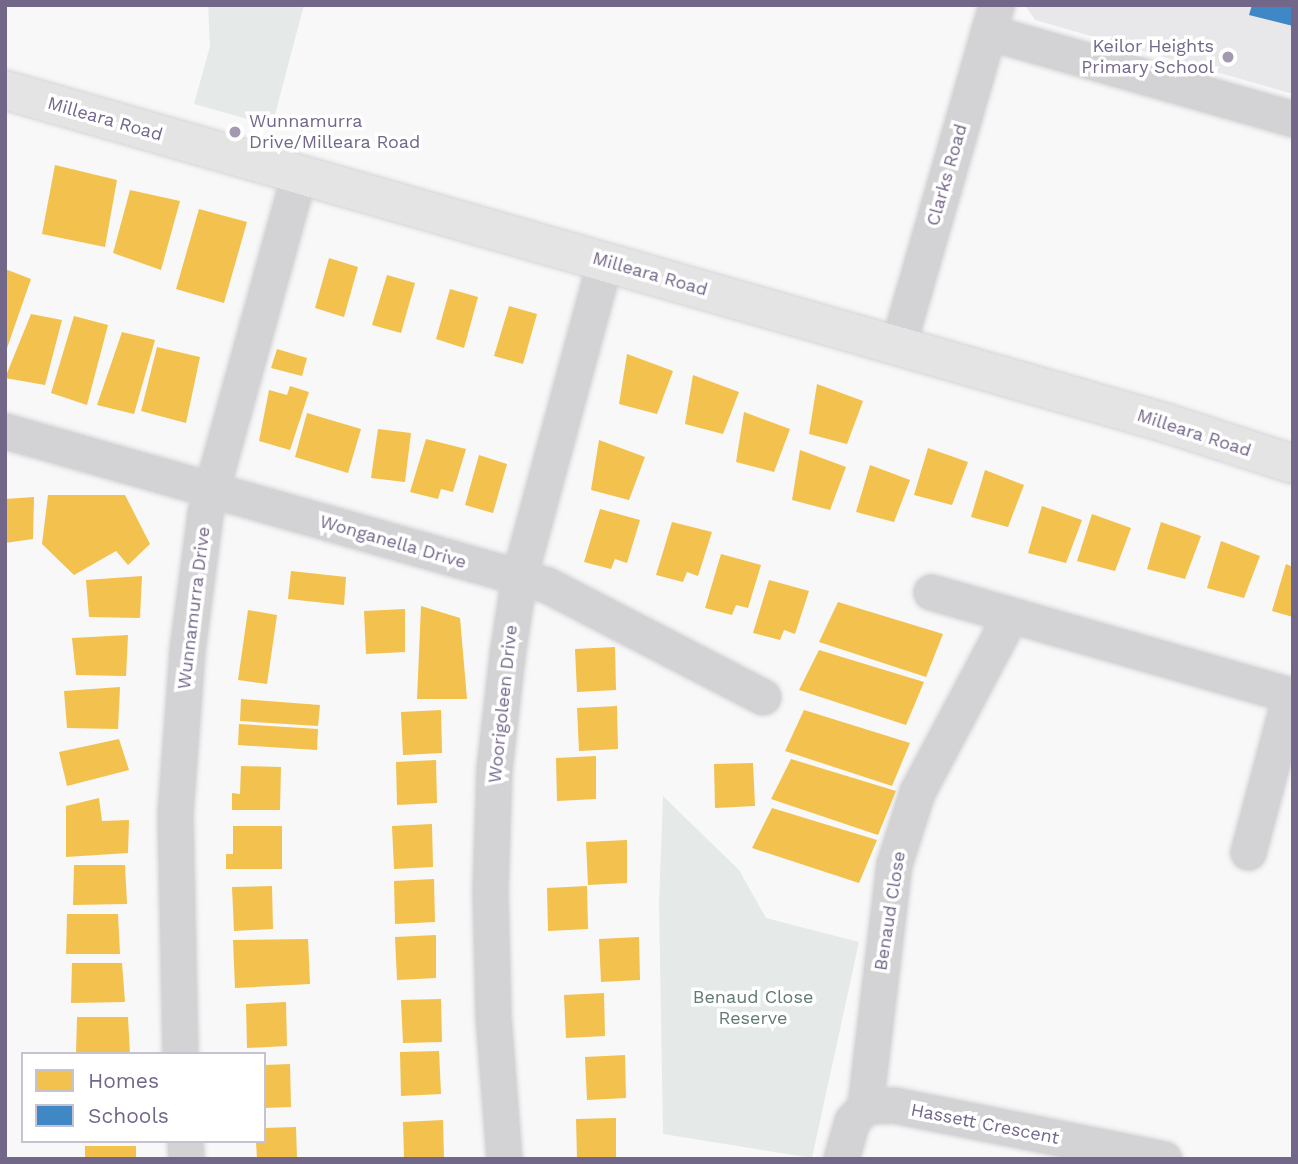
<!DOCTYPE html>
<style>
body{margin:0}
#map{position:relative;width:1298px;height:1164px;overflow:hidden;background:#f8f8f8;font-family:"Work Sans",sans-serif}
div>[style]{position:absolute}
[style*='--x']{left:calc(var(--x)*1px);top:calc(var(--y)*1px);width:calc(var(--w)*1px);rotate:calc(var(--a)*1deg)}
.built>*{inset:0;background:#e8e8ea}
.green>*{inset:0;background:#e5eae8}
.homes>*{inset:0;background:#f2c14e}
.schools>*{inset:0;background:#3f88c5}
.roads{filter:drop-shadow(0 0 2px #d4d3d6) drop-shadow(0 0 2px #d4d3d6)}
.minor>*{height:35px;margin:-17.5px;padding:0 17.5px;transform-origin:17.5px;border-radius:17.5px;background:#d3d2d4}
.major>*{height:38px;margin:-19px;padding:0 19px;transform-origin:19px;border-radius:19px;background:#e4e4e5}
.dots>*{width:19px;height:19px;translate:-50% -50%;box-sizing:border-box;border:4px solid #fff;border-radius:50%}
span{translate:-50% -50%;white-space:nowrap;text-align:center;line-height:1.15;-webkit-text-stroke:7px #fff;paint-order:stroke}
.poi-label{font-size:18px;color:#736789}
.right{translate:-100% -50%;text-align:right}
.left{translate:0 -50%;text-align:left}
.street-label{font-size:18px;color:#736789}
.park-label{font-size:18px;color:#627a73}
.frame{position:absolute;inset:0;border:7px solid #736789;pointer-events:none}
.legend{position:absolute;left:21px;top:1052px;width:245px;height:91px;box-sizing:border-box;background:#fff;border:2px solid #c7c2d0;margin:0;padding:9px 12px;list-style:none;font-size:21px;color:#736789}
.legend li{display:flex;align-items:center;gap:14px;height:35px}
.legend b{width:35px;border:2px solid #c7c2d0}
</style>
<div id="map">
<div class="built">
<i style="clip-path:polygon(1025px 5px,1293px 5px,1293px 94px,1035px 20px)"></i>
</div>
<div class="green">
<i style="clip-path:polygon(208px 5px,304px 5px,272px 126px,194px 104px,210px 46px)"></i>
<i style="clip-path:polygon(663px 796px,739px 870px,766px 918px,859px 942px,812px 1158px,663px 1134px,659px 903px)"></i>
</div>
<div class="homes">
<i style="clip-path:polygon(55px 165px,117px 180px,105px 247px,42px 234px)"></i>
<i style="clip-path:polygon(130px 190px,180px 201px,161px 270px,113px 253px)"></i>
<i style="clip-path:polygon(199px 209px,247px 222px,224px 303px,176px 289px)"></i>
<i style="clip-path:polygon(329px 258px,358px 267px,344px 317px,315px 308px)"></i>
<i style="clip-path:polygon(5px 269px,31px 279px,6px 351px,5px 351px)"></i>
<i style="clip-path:polygon(387px 275px,415px 283px,401px 333px,372px 325px)"></i>
<i style="clip-path:polygon(450px 289px,478px 297px,464px 348px,436px 339px)"></i>
<i style="clip-path:polygon(509px 306px,537px 314px,523px 364px,494px 356px)"></i>
<i style="clip-path:polygon(31px 314px,62px 320px,45px 385px,5px 378px)"></i>
<i style="clip-path:polygon(74px 316px,108px 325px,87px 405px,51px 393px)"></i>
<i style="clip-path:polygon(122px 332px,155px 340px,134px 414px,97px 405px)"></i>
<i style="clip-path:polygon(157px 347px,200px 357px,186px 423px,141px 411px)"></i>
<i style="clip-path:polygon(277px 349px,307px 358px,302px 376px,271px 368px)"></i>
<i style="clip-path:polygon(627px 354px,673px 371px,657px 414px,619px 404px)"></i>
<i style="clip-path:polygon(693px 375px,739px 392px,723px 434px,685px 424px)"></i>
<i style="clip-path:polygon(817px 384px,863px 401px,847px 444px,809px 434px)"></i>
<i style="clip-path:polygon(290px 386px,309px 392px,290px 450px,259px 441px,269px 390px,287px 395px)"></i>
<i style="clip-path:polygon(744px 412px,790px 429px,774px 472px,736px 462px)"></i>
<i style="clip-path:polygon(307px 413px,361px 429px,348px 473px,295px 457px)"></i>
<i style="clip-path:polygon(378px 429px,411px 433px,405px 482px,371px 478px)"></i>
<i style="clip-path:polygon(426px 439px,466px 449px,453px 492px,441px 489px,438px 499px,410px 492px)"></i>
<i style="clip-path:polygon(599px 440px,645px 457px,629px 500px,591px 490px)"></i>
<i style="clip-path:polygon(928px 448px,968px 462px,952px 505px,914px 495px)"></i>
<i style="clip-path:polygon(800px 450px,846px 467px,830px 510px,792px 500px)"></i>
<i style="clip-path:polygon(479px 455px,507px 464px,493px 513px,465px 505px)"></i>
<i style="clip-path:polygon(870px 465px,910px 480px,894px 522px,856px 512px)"></i>
<i style="clip-path:polygon(985px 470px,1024px 485px,1008px 527px,971px 517px)"></i>
<i style="clip-path:polygon(48px 495px,125px 495px,150px 544px,128px 565px,116px 551px,74px 575px,42px 544px)"></i>
<i style="clip-path:polygon(34px 497px,33px 539px,5px 543px,5px 499px)"></i>
<i style="clip-path:polygon(1042px 506px,1082px 520px,1066px 563px,1028px 553px)"></i>
<i style="clip-path:polygon(600px 509px,640px 520px,627px 563px,615px 559px,611px 569px,584px 562px)"></i>
<i style="clip-path:polygon(1092px 514px,1131px 528px,1115px 571px,1077px 561px)"></i>
<i style="clip-path:polygon(672px 522px,712px 532px,698px 576px,687px 572px,683px 582px,656px 575px)"></i>
<i style="clip-path:polygon(1161px 522px,1201px 536px,1185px 579px,1147px 569px)"></i>
<i style="clip-path:polygon(1221px 541px,1260px 556px,1244px 598px,1207px 588px)"></i>
<i style="clip-path:polygon(721px 554px,761px 565px,748px 608px,736px 605px,732px 615px,705px 608px)"></i>
<i style="clip-path:polygon(1286px 564px,1293px 567px,1293px 617px,1272px 611px)"></i>
<i style="clip-path:polygon(291px 571px,346px 577px,344px 605px,288px 599px)"></i>
<i style="clip-path:polygon(142px 576px,140px 618px,89px 617px,86px 580px)"></i>
<i style="clip-path:polygon(769px 580px,809px 591px,795px 634px,784px 630px,780px 640px,753px 633px)"></i>
<i style="clip-path:polygon(838px 602px,943px 634px,926px 677px,819px 642px)"></i>
<i style="clip-path:polygon(421px 606px,460px 618px,467px 699px,417px 699px)"></i>
<i style="clip-path:polygon(405px 609px,405px 652px,366px 654px,364px 611px)"></i>
<i style="clip-path:polygon(248px 610px,277px 615px,267px 684px,238px 680px)"></i>
<i style="clip-path:polygon(128px 635px,126px 676px,76px 675px,72px 638px)"></i>
<i style="clip-path:polygon(615px 647px,616px 690px,577px 692px,575px 649px)"></i>
<i style="clip-path:polygon(819px 650px,924px 682px,906px 725px,799px 690px)"></i>
<i style="clip-path:polygon(120px 687px,118px 729px,67px 728px,64px 691px)"></i>
<i style="clip-path:polygon(241px 699px,320px 705px,318px 726px,240px 721px)"></i>
<i style="clip-path:polygon(617px 706px,618px 749px,579px 751px,577px 708px)"></i>
<i style="clip-path:polygon(441px 710px,442px 753px,403px 755px,401px 712px)"></i>
<i style="clip-path:polygon(804px 710px,910px 743px,892px 786px,785px 751px)"></i>
<i style="clip-path:polygon(239px 724px,318px 729px,317px 750px,238px 745px)"></i>
<i style="clip-path:polygon(119px 739px,129px 770px,67px 786px,59px 752px)"></i>
<i style="clip-path:polygon(596px 756px,596px 799px,557px 801px,556px 758px)"></i>
<i style="clip-path:polygon(791px 759px,896px 791px,878px 835px,771px 799px)"></i>
<i style="clip-path:polygon(436px 760px,437px 803px,397px 805px,396px 762px)"></i>
<i style="clip-path:polygon(753px 763px,755px 806px,715px 808px,714px 764px)"></i>
<i style="clip-path:polygon(241px 766px,281px 767px,280px 810px,232px 810px,232px 793px,240px 794px)"></i>
<i style="clip-path:polygon(99px 798px,102px 821px,129px 820px,128px 853px,66px 857px,66px 806px)"></i>
<i style="clip-path:polygon(772px 808px,877px 840px,859px 883px,752px 848px)"></i>
<i style="clip-path:polygon(432px 824px,433px 867px,394px 869px,392px 826px)"></i>
<i style="clip-path:polygon(233px 826px,282px 826px,282px 869px,226px 869px,226px 854px,233px 854px)"></i>
<i style="clip-path:polygon(627px 840px,627px 883px,588px 885px,586px 842px)"></i>
<i style="clip-path:polygon(74px 865px,125px 865px,127px 904px,73px 905px)"></i>
<i style="clip-path:polygon(434px 879px,435px 922px,395px 924px,394px 881px)"></i>
<i style="clip-path:polygon(272px 886px,273px 929px,234px 931px,232px 887px)"></i>
<i style="clip-path:polygon(587px 886px,588px 929px,548px 931px,547px 888px)"></i>
<i style="clip-path:polygon(67px 914px,118px 914px,120px 954px,66px 954px)"></i>
<i style="clip-path:polygon(436px 935px,436px 978px,397px 980px,395px 937px)"></i>
<i style="clip-path:polygon(639px 937px,640px 980px,601px 982px,599px 939px)"></i>
<i style="clip-path:polygon(308px 939px,310px 984px,235px 988px,233px 940px)"></i>
<i style="clip-path:polygon(72px 963px,122px 963px,125px 1002px,71px 1003px)"></i>
<i style="clip-path:polygon(604px 993px,605px 1036px,566px 1038px,564px 995px)"></i>
<i style="clip-path:polygon(441px 999px,442px 1042px,403px 1043px,401px 1000px)"></i>
<i style="clip-path:polygon(286px 1002px,287px 1046px,247px 1048px,246px 1004px)"></i>
<i style="clip-path:polygon(77px 1017px,128px 1017px,130px 1054px,76px 1054px)"></i>
<i style="clip-path:polygon(439px 1051px,441px 1094px,401px 1096px,400px 1052px)"></i>
<i style="clip-path:polygon(625px 1055px,626px 1098px,587px 1100px,585px 1057px)"></i>
<i style="clip-path:polygon(290px 1064px,291px 1107px,264px 1108px,264px 1065px)"></i>
<i style="clip-path:polygon(616px 1118px,616px 1159px,577px 1159px,576px 1119px)"></i>
<i style="clip-path:polygon(443px 1120px,444px 1159px,404px 1159px,403px 1122px)"></i>
<i style="clip-path:polygon(296px 1127px,297px 1159px,257px 1159px,256px 1141px,264px 1141px,264px 1128px)"></i>
<i style="clip-path:polygon(85px 1146px,136px 1146px,136px 1159px,85px 1159px)"></i>
</div>
<div class="schools">
<i style="clip-path:polygon(1252px 5px,1293px 5px,1293px 26px,1249px 15px)"></i>
</div>
<div class="roads">
<div class="minor">
<i style="--x:988;--y:32;--w:317;--a:15.9"></i>
<i style="--x:898;--y:345;--w:354;--a:-73.9"></i>
<i style="--x:5;--y:431;--w:563;--a:15.86"></i>
<i style="--x:547;--y:585;--w:243;--a:27.4"></i>
<i style="--x:931;--y:592;--w:377;--a:16"></i>
<i style="--x:1248;--y:852;--w:163;--a:-75"></i>
<i style="--x:180;--y:1054;--w:241;--a:-91.2"></i>
<i style="--x:175;--y:813;--w:163;--a:-85.8"></i>
<i style="--x:187;--y:650;--w:138;--a:-82.5"></i>
<i style="--x:205;--y:513;--w:352;--a:-74.5"></i>
<i style="--x:865;--y:1106;--w:244;--a:-83.2"></i>
<i style="--x:894;--y:864;--w:76;--a:-72.3"></i>
<i style="--x:917;--y:792;--w:199;--a:-62.1"></i>
<i style="--x:185;--y:1141;--w:18;--a:87"></i>
<i style="--x:504;--y:1159;--w:144;--a:-94.4"></i>
<i style="--x:493;--y:1015;--w:126;--a:-91.4"></i>
<i style="--x:490;--y:889;--w:120;--a:-88.1"></i>
<i style="--x:494;--y:769;--w:115;--a:-83.5"></i>
<i style="--x:507;--y:655;--w:79;--a:-81.3"></i>
<i style="--x:519;--y:577;--w:327;--a:-74.8"></i>
<i style="--x:841;--y:1159;--w:40;--a:-74"></i>
<i style="--x:852;--y:1121;--w:20;--a:-49"></i>
<i style="--x:865;--y:1106;--w:29;--a:-2"></i>
<i style="--x:894;--y:1105;--w:275;--a:11.3"></i>
</div>
<div class="major">
<i style="--x:5;--y:90;--w:1208;--a:16"></i>
<i style="--x:1166;--y:423;--w:133;--a:17.9"></i>
</div>
</div>
<div class="dots">
<i style="left:1228px;top:57px;background:#a29ab0"></i>
<i style="left:235px;top:132px;background:#a29ab0"></i>
</div>
<div class="poi-label">
<span class="right" style="left:1214px;top:57px">Keilor Heights<br>Primary School</span>
<span class="left" style="left:249px;top:132px">Wunnamurra<br>Drive/Milleara Road</span>
</div>
<div class="street-label">
<span style="left:105px;top:119px;rotate:16deg">Milleara Road</span>
<span style="left:947px;top:175px;rotate:-74deg">Clarks Road</span>
<span style="left:650px;top:274px;rotate:16deg">Milleara Road</span>
<span style="left:1194px;top:433px;rotate:18deg">Milleara Road</span>
<span style="left:393px;top:542px;rotate:16deg">Wonganella Drive</span>
<span style="left:194px;top:608px;rotate:-83deg">Wunnamurra Drive</span>
<span style="left:503px;top:704px;rotate:-84deg">Woorigoleen Drive</span>
<span style="left:890px;top:911px;rotate:-81deg">Benaud Close</span>
<span style="left:985px;top:1124px;rotate:11deg">Hassett Crescent</span>
</div>
<div class="park-label">
<span style="left:753px;top:1008px">Benaud Close<br>Reserve</span>
</div>
<div class="frame"></div>
<ul class="legend">
<li><b style="height:19px;background:#f2c14e"></b>Homes</li>
<li><b style="height:19px;background:#3f88c5"></b>Schools</li>
</ul>
</div>
